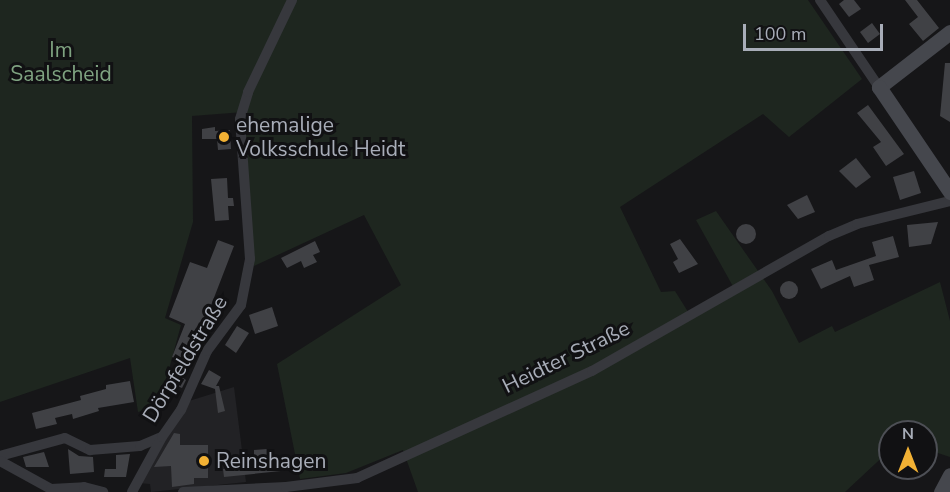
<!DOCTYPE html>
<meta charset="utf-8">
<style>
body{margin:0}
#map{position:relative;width:950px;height:492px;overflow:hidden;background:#161618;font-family:"Nunito Sans",sans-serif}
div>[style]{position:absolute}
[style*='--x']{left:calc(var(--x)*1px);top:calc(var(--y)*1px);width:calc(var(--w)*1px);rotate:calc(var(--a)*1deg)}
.built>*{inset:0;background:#222225}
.green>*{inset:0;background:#1e261f}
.building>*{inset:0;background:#404145}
.round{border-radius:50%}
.street>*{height:10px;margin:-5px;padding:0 5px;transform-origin:5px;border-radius:5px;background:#37383d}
.secondary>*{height:15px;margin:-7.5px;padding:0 7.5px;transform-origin:7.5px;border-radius:7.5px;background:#45474d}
.dots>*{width:16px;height:16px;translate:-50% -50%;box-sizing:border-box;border:3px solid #111113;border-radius:50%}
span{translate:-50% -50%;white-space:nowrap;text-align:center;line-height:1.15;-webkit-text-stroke:6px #111113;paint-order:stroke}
.park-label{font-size:21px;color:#7fa381}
.poi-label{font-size:21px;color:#a8adb8}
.left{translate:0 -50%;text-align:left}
.street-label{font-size:21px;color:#a8adb8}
.north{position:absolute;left:878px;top:420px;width:60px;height:60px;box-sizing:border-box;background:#111113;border:2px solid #4d4f55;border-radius:50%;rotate:0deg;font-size:16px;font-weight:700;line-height:24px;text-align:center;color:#a8adb8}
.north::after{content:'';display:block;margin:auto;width:21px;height:27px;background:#f2b134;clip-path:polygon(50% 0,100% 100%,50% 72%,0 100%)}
.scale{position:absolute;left:743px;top:24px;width:140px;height:27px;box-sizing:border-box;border:3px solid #a8adb8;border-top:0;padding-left:8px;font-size:18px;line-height:21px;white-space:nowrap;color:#a8adb8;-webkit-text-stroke:4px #111113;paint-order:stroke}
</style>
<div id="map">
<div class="built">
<i style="clip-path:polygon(234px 387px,246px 482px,151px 492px,150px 484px,139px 483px,189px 401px)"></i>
</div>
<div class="green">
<i style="clip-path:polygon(0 0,808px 0,862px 79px,789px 137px,763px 114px,620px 207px,661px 292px,675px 291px,690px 315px,735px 290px,696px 220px,716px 211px,772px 291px,799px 343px,832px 326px,835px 332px,940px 282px,950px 321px,950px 457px,926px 449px,926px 432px,890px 432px,890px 450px,845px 492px,418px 492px,403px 450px,346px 473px,300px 479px,277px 364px,401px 285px,364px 215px,254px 266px,244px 112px,192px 116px,193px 222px,165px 318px,181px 325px,159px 406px,138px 412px,130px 358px,0 402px)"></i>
</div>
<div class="building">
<i style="clip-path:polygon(844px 0,854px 0,861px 9px,849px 17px,839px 4px)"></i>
<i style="clip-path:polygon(905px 0,917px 0,939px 28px,923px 41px,909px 24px,918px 17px)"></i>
<i style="clip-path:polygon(872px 23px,880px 34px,868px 43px,860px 32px)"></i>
<i style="clip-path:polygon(945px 63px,950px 63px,950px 122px,940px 116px)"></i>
<i style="clip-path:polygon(868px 105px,904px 154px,886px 166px,873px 147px,881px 142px,857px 113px)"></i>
<i style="clip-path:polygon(215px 127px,215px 131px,230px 130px,231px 149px,218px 150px,217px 139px,202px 139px,202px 129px)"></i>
<i style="clip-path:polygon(856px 158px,871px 177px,856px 188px,839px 171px)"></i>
<i style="clip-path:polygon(914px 171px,921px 193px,900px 200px,893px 177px)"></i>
<i style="clip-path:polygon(227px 178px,228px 198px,233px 198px,234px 206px,228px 206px,229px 220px,215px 221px,211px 179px)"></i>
<i style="clip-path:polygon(807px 195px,815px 212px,798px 219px,787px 205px)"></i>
<i style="clip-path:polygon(938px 222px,931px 244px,909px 247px,907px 225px)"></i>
<i class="round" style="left:736px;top:224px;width:20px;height:20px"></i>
<i style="clip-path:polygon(893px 236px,899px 257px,869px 265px,874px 280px,854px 287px,850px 276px,821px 289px,811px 269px,832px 260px,836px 270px,876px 256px,872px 242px)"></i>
<i style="clip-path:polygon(680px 239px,698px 264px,679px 273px,673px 262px,678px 259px,670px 244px)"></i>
<i style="clip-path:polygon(218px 240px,234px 246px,183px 378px,186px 380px,182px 388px,170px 383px,179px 360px,172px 357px,185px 324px,169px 317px,190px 262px,207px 268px)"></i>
<i style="clip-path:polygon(315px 241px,320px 252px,313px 255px,317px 262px,304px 268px,301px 261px,287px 268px,281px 258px)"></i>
<i class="round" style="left:780px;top:281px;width:18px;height:18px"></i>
<i style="clip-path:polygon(272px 307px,278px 326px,255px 334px,249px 315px)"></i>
<i style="clip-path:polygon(237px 326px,249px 333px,236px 353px,225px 345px)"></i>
<i style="clip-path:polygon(209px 370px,221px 377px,216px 386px,219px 386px,225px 411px,218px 413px,215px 389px,201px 384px)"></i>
<i style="clip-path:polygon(130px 381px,134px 402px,98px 408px,99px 411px,73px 419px,72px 414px,55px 418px,57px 424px,36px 429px,32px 413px,81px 400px,80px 396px,106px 389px,106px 385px)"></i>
<i style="clip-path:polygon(174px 433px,180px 434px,180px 445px,208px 445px,208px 478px,194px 478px,194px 484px,172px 487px,171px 466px,154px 467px)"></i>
<i style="clip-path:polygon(68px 449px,79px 456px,93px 457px,94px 472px,70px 474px)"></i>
<i style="clip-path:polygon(267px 449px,268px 458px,280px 457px,281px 471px,224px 477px,223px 469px,254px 464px,254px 450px)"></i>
<i style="clip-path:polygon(44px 452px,49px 467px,26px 467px,23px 457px)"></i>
<i style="clip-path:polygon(130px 454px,126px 477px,104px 477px,105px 469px,116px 469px,116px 455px)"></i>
</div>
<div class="street">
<i style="--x:820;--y:0;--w:105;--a:55.9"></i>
<i style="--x:0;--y:456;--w:67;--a:-15.5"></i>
<i style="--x:65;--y:438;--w:28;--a:26"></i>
<i style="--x:90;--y:450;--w:50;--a:-4.6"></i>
<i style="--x:140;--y:446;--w:23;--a:-23"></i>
<i style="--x:0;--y:461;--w:58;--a:28.8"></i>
<i style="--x:51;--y:489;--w:33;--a:-3"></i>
<i style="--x:84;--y:487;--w:20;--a:15"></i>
<i style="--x:132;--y:492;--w:63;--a:-61.4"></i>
<i style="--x:162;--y:437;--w:33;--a:-55"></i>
<i style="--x:181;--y:410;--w:64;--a:-66.2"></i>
<i style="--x:207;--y:351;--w:57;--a:-53.5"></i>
<i style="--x:241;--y:305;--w:47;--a:-78.9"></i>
<i style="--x:250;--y:259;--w:140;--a:-94.1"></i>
<i style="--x:240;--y:119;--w:28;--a:-73"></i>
<i style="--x:248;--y:92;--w:102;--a:-64.4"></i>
<i style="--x:183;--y:492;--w:103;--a:-2.8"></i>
<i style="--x:286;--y:487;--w:72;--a:-7.2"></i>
<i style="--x:357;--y:478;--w:258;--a:-24.5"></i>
<i style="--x:592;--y:371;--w:273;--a:-29.7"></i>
<i style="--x:829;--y:236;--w:30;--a:-23"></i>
<i style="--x:857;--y:224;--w:96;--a:-13.9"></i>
</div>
<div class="secondary">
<i style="--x:950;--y:32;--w:90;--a:142.2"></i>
<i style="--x:879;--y:87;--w:127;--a:55.9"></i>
<i style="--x:941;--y:492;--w:19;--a:-62"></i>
</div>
<div class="dots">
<i style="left:224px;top:137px;background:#f2b134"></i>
<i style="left:204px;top:461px;background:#f2b134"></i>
</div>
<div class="park-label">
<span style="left:61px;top:62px">Im<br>Saalscheid</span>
</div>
<div class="poi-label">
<span class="left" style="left:236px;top:137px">ehemalige<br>Volksschule Heidt</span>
<span class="left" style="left:216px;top:461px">Reinshagen</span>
</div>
<div class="street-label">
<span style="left:566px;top:357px;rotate:-26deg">Heidter Straße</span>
<span style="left:185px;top:359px;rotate:-59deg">Dörpfeldstraße</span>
</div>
<div class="north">N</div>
<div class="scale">100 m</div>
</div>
